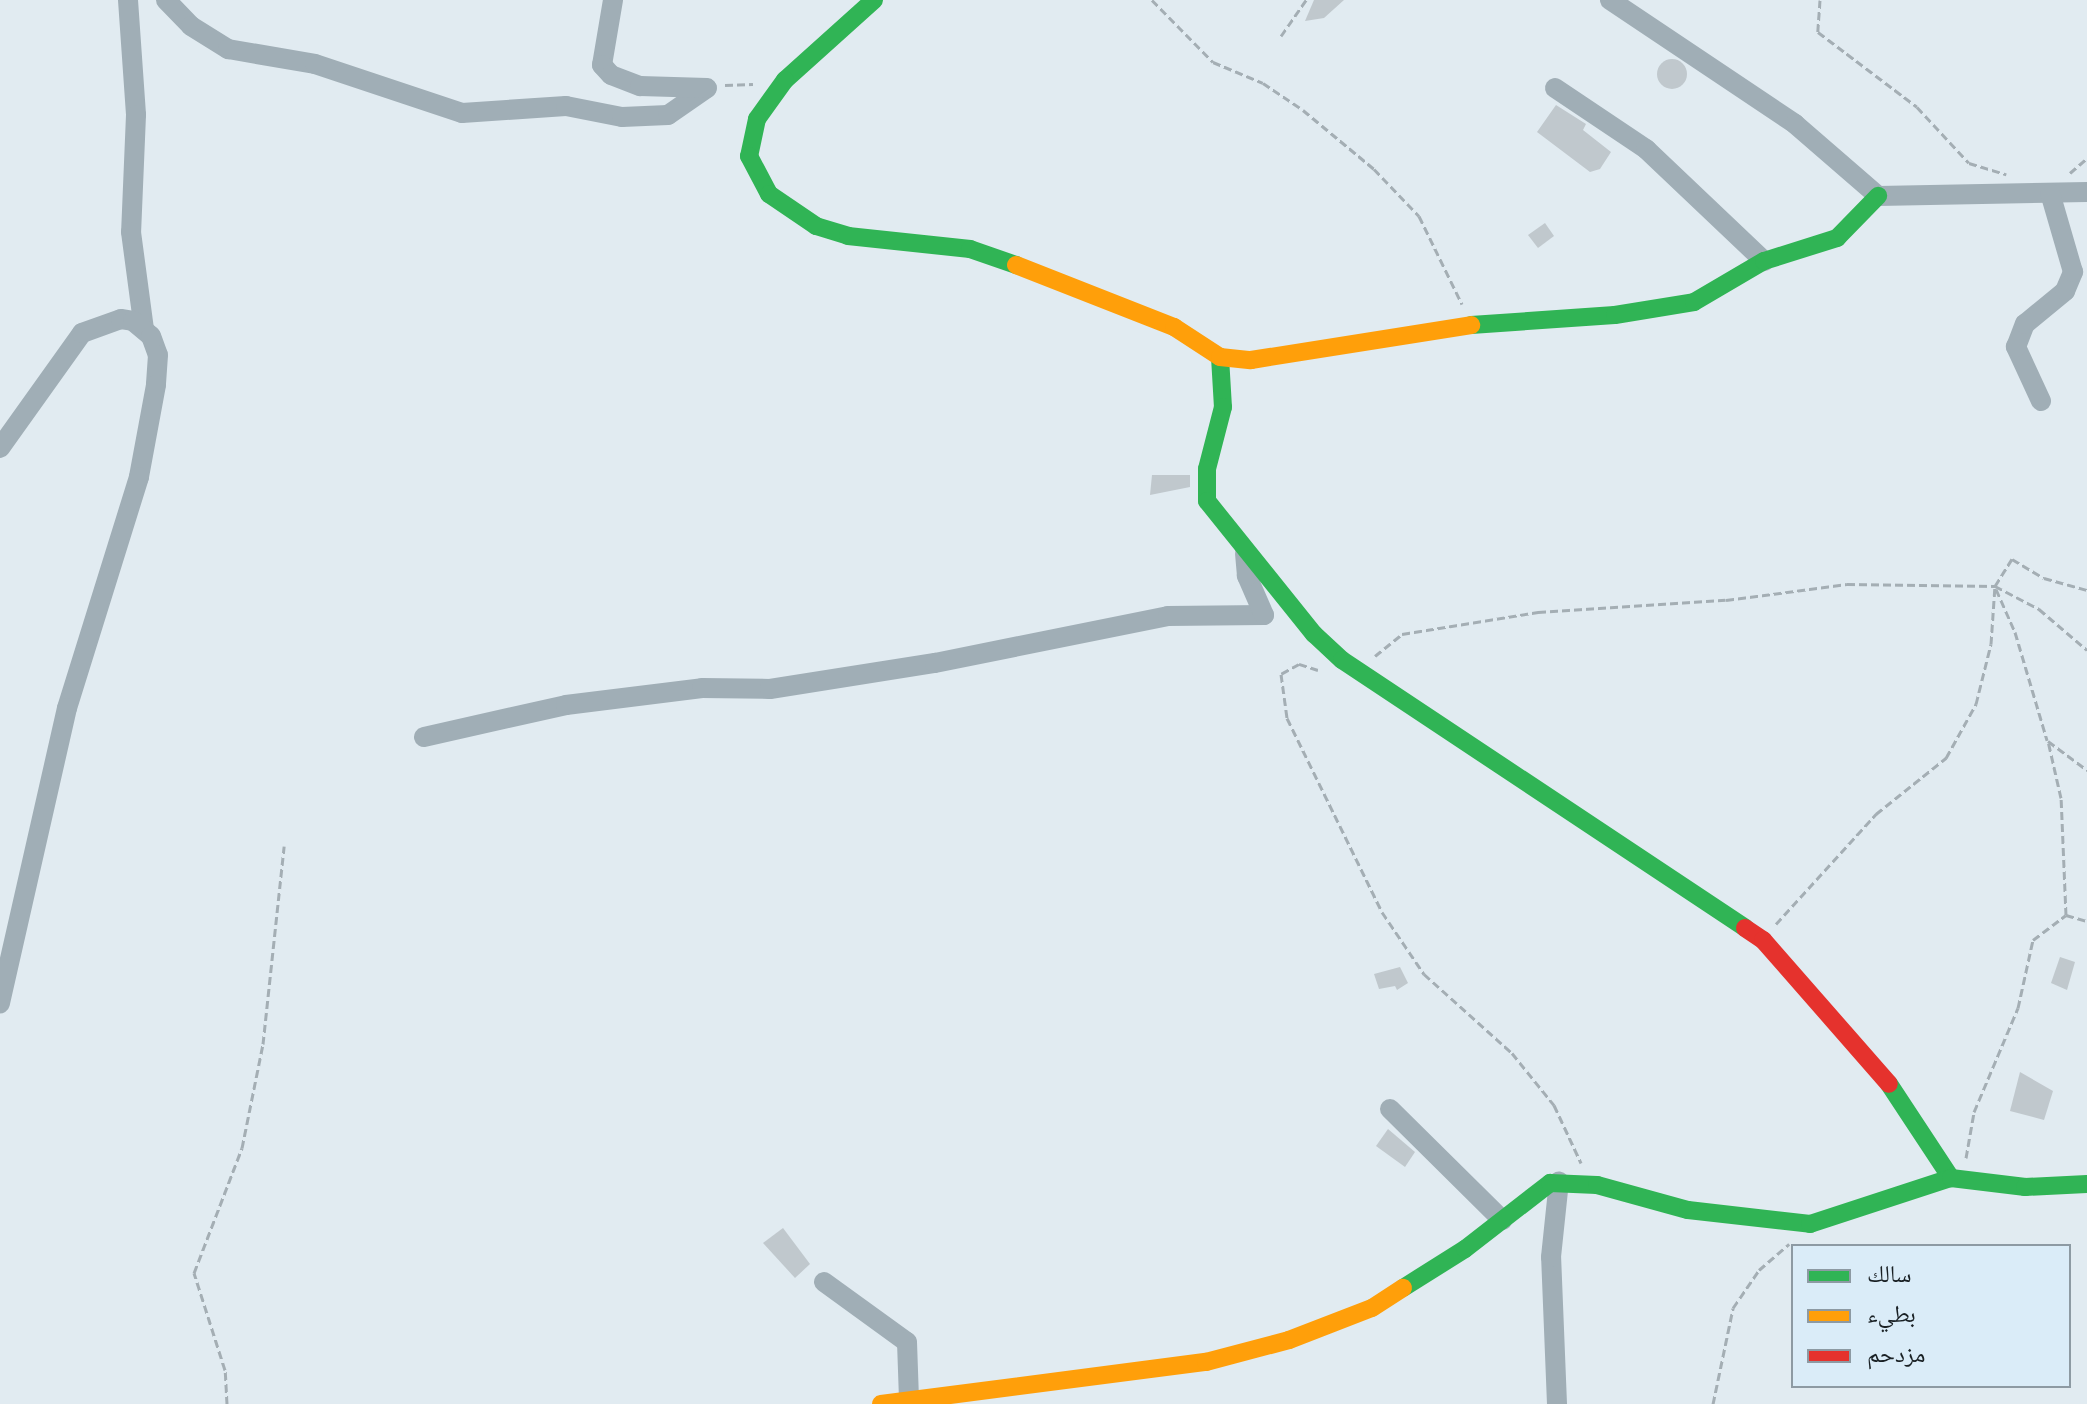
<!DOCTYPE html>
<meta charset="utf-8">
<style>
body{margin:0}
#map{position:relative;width:2087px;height:1404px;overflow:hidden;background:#e1ebf1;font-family:"Zilla Slab","Noto Naskh Arabic",serif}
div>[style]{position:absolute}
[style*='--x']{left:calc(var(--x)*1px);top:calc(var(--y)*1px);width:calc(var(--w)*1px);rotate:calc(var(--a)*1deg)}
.building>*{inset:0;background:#c0c8cd}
.round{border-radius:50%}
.path>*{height:3px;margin-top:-1.5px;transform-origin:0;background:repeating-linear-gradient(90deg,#a4aeb4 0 8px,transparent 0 12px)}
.street>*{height:20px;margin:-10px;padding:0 10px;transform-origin:10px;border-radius:10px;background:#a0aeb6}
.fast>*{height:18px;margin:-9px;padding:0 9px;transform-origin:9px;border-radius:9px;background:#30b455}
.slow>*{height:18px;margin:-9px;padding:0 9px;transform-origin:9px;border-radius:9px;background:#ff9f0a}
.jam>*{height:18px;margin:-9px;padding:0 9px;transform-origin:9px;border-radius:9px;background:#e5322d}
span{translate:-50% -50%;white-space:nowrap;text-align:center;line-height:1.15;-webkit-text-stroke:7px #daecf8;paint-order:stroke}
.legend{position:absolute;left:1791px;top:1244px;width:280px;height:144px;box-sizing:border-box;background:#daecf8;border:2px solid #8d9aa3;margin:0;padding:10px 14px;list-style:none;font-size:24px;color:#192024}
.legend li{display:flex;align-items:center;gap:16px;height:40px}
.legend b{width:40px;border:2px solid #8d9aa3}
</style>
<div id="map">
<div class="building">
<i style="clip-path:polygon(1314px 0,1344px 0,1324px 18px,1305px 21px)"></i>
<i class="round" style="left:1657px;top:59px;width:30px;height:30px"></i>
<i style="clip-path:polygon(1556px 105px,1586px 124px,1583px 130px,1611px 152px,1600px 169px,1590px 172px,1537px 132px)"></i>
<i style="clip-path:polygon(1545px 223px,1554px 236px,1538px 248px,1528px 235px)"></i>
<i style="clip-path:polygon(1152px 475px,1190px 475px,1190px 487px,1150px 495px)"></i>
<i style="clip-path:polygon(2060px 957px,2075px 962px,2067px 990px,2051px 983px)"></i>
<i style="clip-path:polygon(1400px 967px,1408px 983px,1397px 990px,1395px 986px,1379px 989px,1374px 974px)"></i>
<i style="clip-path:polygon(2020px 1072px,2053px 1091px,2044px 1120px,2010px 1111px)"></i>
<i style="clip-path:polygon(1388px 1129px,1415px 1152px,1405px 1167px,1376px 1146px)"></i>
<i style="clip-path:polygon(783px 1228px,810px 1264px,795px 1278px,763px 1243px)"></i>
</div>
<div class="path">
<i style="--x:1152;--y:0;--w:87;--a:45.5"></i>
<i style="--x:1213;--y:62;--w:54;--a:22.8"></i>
<i style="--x:1263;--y:83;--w:48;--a:34"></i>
<i style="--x:1303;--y:110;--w:92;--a:39.7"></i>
<i style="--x:1374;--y:169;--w:65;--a:46.2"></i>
<i style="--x:1419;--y:216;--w:98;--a:64"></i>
<i style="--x:1820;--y:0;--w:32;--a:94"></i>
<i style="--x:1818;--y:32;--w:124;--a:37.1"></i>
<i style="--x:1917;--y:107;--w:76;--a:47.1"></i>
<i style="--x:1969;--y:163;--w:39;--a:17"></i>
<i style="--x:1281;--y:36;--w:44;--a:-55.2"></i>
<i style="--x:725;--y:85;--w:28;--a:-2"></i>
<i style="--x:2070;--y:173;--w:23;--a:-41"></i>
<i style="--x:1995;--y:586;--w:50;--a:27.6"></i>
<i style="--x:2039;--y:609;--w:63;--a:40.5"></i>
<i style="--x:1996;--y:589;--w:47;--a:66.2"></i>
<i style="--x:2015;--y:632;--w:113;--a:73.5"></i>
<i style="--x:1375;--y:656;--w:35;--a:-39"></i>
<i style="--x:1402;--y:634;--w:138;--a:-9.2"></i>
<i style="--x:1538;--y:612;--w:188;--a:-3.7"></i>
<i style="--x:1726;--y:600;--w:122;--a:-7.5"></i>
<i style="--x:1847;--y:584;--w:148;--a:0.8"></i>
<i style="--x:1995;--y:586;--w:32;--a:-58"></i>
<i style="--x:2012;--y:559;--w:37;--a:31"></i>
<i style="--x:2044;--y:578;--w:45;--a:15.6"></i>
<i style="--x:1318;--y:670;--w:20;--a:-162"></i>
<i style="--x:1299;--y:664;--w:21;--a:151"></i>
<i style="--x:1281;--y:674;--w:44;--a:82.2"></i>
<i style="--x:1287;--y:718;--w:216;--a:63.9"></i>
<i style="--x:1382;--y:912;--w:75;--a:55.9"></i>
<i style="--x:1424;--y:974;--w:118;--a:41.9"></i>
<i style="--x:1512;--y:1053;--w:67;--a:51.1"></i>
<i style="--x:1554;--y:1105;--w:64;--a:65"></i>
<i style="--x:2066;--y:915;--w:22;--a:16"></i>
<i style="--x:1776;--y:924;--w:149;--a:-47.7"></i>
<i style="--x:1876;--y:814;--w:90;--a:-38.7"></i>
<i style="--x:1946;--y:758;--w:62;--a:-60.9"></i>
<i style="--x:1976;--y:704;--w:62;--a:-76"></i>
<i style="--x:1991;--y:644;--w:58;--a:-86.1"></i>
<i style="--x:1966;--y:1158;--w:47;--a:-80.1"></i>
<i style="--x:1974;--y:1112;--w:113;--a:-67.1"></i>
<i style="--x:2018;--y:1008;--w:70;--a:-77.6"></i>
<i style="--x:2033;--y:940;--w:41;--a:-37.1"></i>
<i style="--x:2066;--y:915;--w:117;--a:-92.4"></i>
<i style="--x:2061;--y:798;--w:58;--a:-102.8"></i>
<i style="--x:2048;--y:741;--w:49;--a:36.6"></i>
<i style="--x:227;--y:1404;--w:34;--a:-93"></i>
<i style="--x:225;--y:1370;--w:102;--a:-107.7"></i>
<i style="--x:194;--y:1273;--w:134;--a:-69"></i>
<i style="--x:242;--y:1148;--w:106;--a:-78.6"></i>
<i style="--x:263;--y:1044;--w:199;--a:-83.9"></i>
<i style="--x:1713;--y:1404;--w:98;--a:-78.2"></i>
<i style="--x:1733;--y:1308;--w:46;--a:-55.6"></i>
<i style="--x:1759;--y:1270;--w:40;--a:-41"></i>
</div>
<div class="street">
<i style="--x:128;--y:0;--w:115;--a:86"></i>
<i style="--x:136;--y:115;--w:117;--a:92.4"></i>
<i style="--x:131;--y:232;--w:98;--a:82.4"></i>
<i style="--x:166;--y:0;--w:36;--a:46"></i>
<i style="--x:191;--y:26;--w:44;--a:31.9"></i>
<i style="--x:228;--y:49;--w:88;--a:9.8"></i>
<i style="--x:315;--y:64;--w:155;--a:18.4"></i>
<i style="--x:462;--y:113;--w:104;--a:-3.9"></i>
<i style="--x:566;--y:106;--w:57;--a:11.1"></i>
<i style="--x:622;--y:117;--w:46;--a:-2.5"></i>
<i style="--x:668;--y:115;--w:47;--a:-34.7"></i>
<i style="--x:613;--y:0;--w:66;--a:99.6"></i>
<i style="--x:602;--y:65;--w:13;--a:48"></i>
<i style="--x:611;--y:75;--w:31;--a:21"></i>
<i style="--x:640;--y:86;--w:67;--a:1.7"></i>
<i style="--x:1610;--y:0;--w:223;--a:33.8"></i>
<i style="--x:1795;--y:124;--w:110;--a:40.9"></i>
<i style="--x:1878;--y:196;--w:209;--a:-1.1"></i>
<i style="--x:1555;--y:88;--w:110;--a:33.8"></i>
<i style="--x:1646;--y:149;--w:163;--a:43.5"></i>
<i style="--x:2041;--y:401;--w:60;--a:-114.8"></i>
<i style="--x:2016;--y:347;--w:25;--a:-69"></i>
<i style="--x:2025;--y:324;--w:52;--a:-39.5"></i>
<i style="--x:2065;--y:291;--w:21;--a:-67"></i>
<i style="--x:2073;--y:272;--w:82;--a:-106.2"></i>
<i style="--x:0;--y:448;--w:141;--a:-54.5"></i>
<i style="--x:82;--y:333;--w:41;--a:-19.7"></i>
<i style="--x:121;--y:319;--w:12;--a:9"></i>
<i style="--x:133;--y:321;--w:23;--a:40"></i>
<i style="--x:151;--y:336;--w:20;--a:70"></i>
<i style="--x:158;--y:355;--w:30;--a:94"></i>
<i style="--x:156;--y:385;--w:94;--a:100.5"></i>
<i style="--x:139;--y:477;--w:242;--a:107.3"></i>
<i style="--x:67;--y:708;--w:303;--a:102.8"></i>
<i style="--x:424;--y:737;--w:146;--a:-12.7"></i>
<i style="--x:566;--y:705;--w:137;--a:-7.1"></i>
<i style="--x:702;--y:688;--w:68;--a:0.8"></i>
<i style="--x:770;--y:689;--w:167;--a:-9"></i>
<i style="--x:935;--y:663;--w:238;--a:-11.4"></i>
<i style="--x:1168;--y:616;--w:96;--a:-0.6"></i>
<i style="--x:1264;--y:615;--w:43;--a:-113.6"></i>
<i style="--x:1247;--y:576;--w:23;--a:-95"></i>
<i style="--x:1390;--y:1109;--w:158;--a:44.7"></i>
<i style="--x:824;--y:1282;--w:102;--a:35.9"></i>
<i style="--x:907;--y:1342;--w:57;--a:88"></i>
<i style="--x:1557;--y:1404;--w:147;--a:-92.3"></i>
<i style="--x:1551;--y:1257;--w:76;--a:-84"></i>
</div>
<div class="fast">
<i style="--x:874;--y:0;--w:120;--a:138"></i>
<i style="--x:785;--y:80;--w:48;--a:125.7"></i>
<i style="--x:757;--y:119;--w:38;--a:102"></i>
<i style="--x:749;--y:156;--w:43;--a:62.2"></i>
<i style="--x:769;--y:194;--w:57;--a:34.2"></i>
<i style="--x:816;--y:226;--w:34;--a:17"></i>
<i style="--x:848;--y:236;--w:123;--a:6.1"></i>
<i style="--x:970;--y:249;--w:49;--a:19.2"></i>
<i style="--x:1471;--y:325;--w:144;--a:-4"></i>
<i style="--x:1615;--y:315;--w:80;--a:-9.3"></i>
<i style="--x:1694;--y:302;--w:81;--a:-30.4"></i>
<i style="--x:1764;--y:261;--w:77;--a:-17.5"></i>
<i style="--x:1837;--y:238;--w:59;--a:-45.7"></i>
<i style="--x:1220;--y:357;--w:50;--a:86.6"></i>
<i style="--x:1223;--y:407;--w:64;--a:104.5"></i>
<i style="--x:1207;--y:469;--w:32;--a:90"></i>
<i style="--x:1207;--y:501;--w:171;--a:51.2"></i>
<i style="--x:1314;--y:634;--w:38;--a:43"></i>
<i style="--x:1342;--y:660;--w:484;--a:33.6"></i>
<i style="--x:1889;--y:1084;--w:113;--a:56.6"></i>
<i style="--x:1403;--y:1288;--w:73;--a:-32.2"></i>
<i style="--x:1465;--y:1249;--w:108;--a:-37.8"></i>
<i style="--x:1550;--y:1183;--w:47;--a:2.4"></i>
<i style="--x:1597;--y:1185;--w:94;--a:15.4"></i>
<i style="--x:1688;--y:1210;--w:123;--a:6.5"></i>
<i style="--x:1810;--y:1224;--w:148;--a:-18.1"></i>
<i style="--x:1951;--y:1178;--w:75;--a:6.9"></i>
<i style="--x:2025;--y:1187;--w:62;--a:-2.8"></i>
</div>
<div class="slow">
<i style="--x:1016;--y:265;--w:170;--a:21.4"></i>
<i style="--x:1174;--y:327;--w:55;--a:33.1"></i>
<i style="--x:1220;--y:357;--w:31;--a:6"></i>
<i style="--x:1251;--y:360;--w:223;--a:-9"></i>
<i style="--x:881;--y:1404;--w:328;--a:-7.4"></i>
<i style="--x:1206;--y:1362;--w:86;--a:-14.8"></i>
<i style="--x:1289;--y:1340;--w:89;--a:-21.1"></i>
<i style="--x:1372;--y:1308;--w:37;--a:-33"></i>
</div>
<div class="jam">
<i style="--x:1745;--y:928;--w:22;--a:34"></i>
<i style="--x:1763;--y:940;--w:191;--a:48.8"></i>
</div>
<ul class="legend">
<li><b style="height:10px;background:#30b455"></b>سالك</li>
<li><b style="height:10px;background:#ff9f0a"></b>بطيء</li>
<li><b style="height:10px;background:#e5322d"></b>مزدحم</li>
</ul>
</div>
